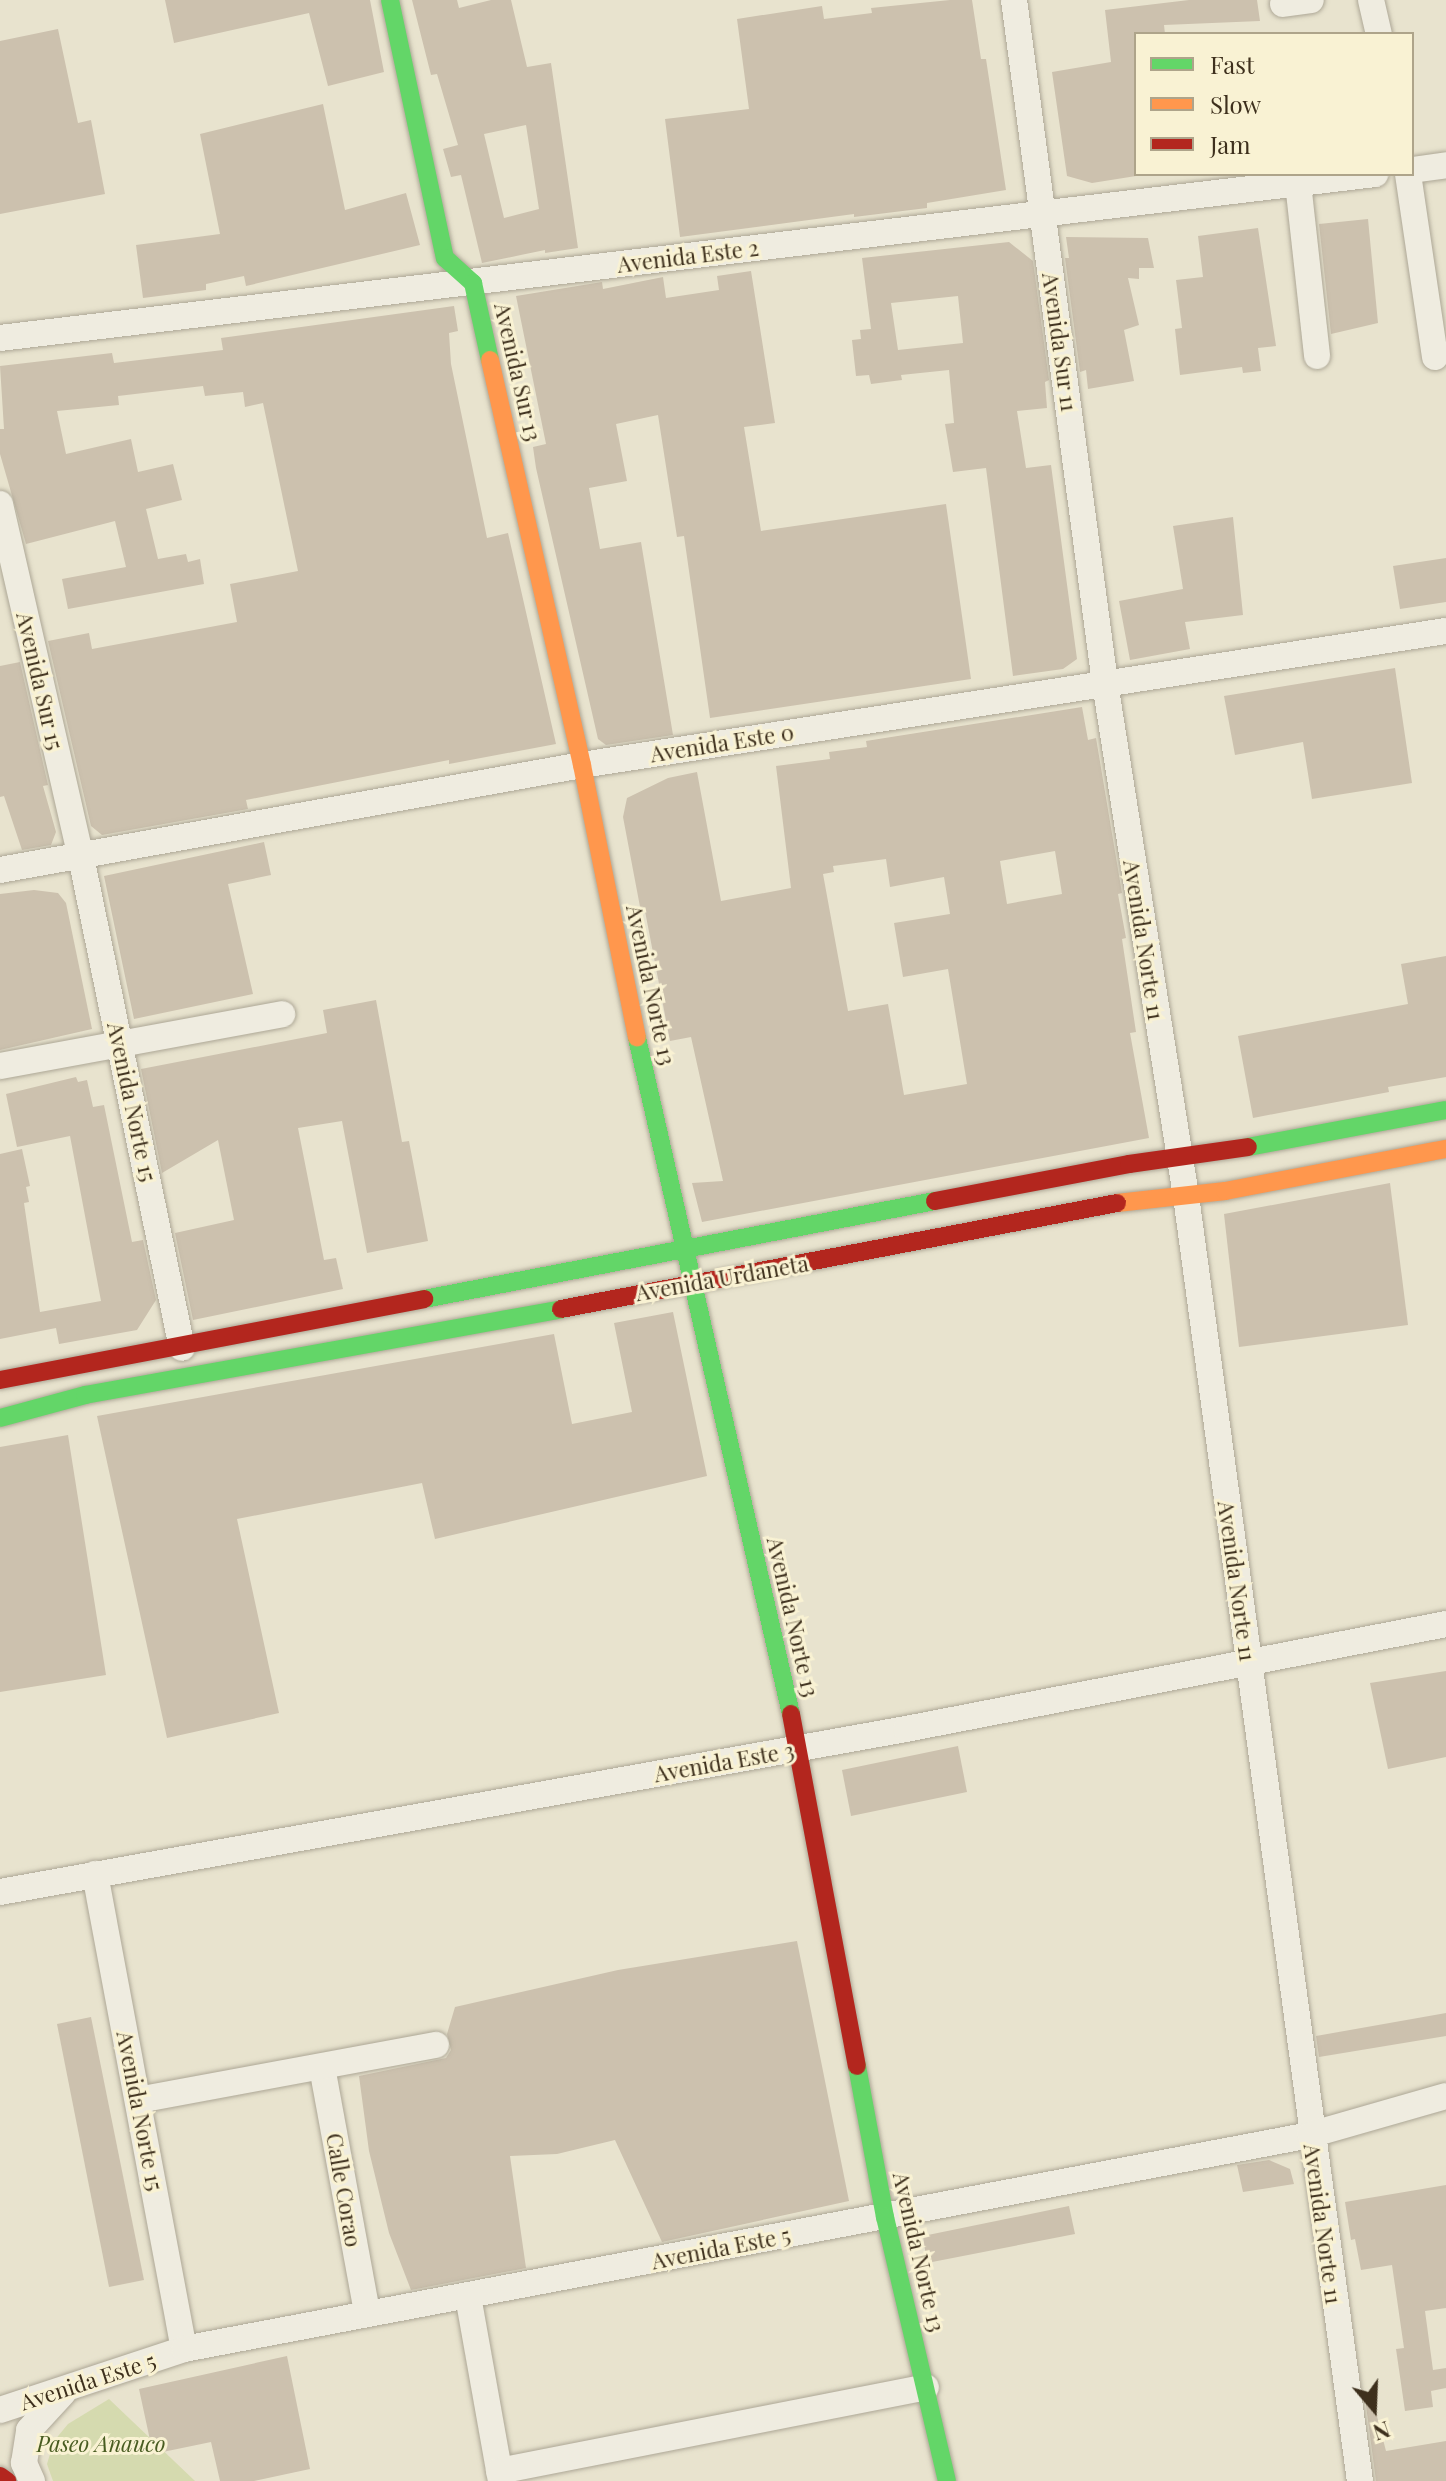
<!DOCTYPE html>
<style>
body{margin:0}
#map{position:relative;width:1446px;height:2481px;overflow:hidden;background:#e8e3ce;font-family:"Playfair Display",serif}
div>[style]{position:absolute}
[style*='--x']{left:calc(var(--x)*1px);top:calc(var(--y)*1px);width:calc(var(--w)*1px);rotate:calc(var(--a)*1deg)}
.green>*{inset:0;background:#d5daaf}
.building>*{inset:0;background:#ccc1ae}
.roads{filter:drop-shadow(0 0 2px #ada796) drop-shadow(0 0 2px #ada796)}
.street>*{height:26px;margin:-13px;padding:0 13px;transform-origin:13px;border-radius:13px;background:#efece0}
.fast>*{height:18px;margin:-9px;padding:0 9px;transform-origin:9px;border-radius:9px;background:#63d668}
.slow>*{height:18px;margin:-9px;padding:0 9px;transform-origin:9px;border-radius:9px;background:#ff974d}
.jam>*{height:18px;margin:-9px;padding:0 9px;transform-origin:9px;border-radius:9px;background:#b3261e}
span{translate:-50% -50%;white-space:nowrap;text-align:center;line-height:1.15;-webkit-text-stroke:6px #f9f2d3;paint-order:stroke}
.street-label{font-size:22px;color:#3e301d}
.park-label{font-size:22px;color:#485c21;font-style:italic}
.legend{position:absolute;left:1134px;top:32px;width:280px;height:144px;box-sizing:border-box;background:#f9f2d3;border:2px solid #aea48a;margin:0;padding:10px 14px;list-style:none;font-size:24px;color:#3e301d}
.legend li{display:flex;align-items:center;gap:16px;height:40px}
.legend b{width:40px;border:2px solid #aea48a}
.north{position:absolute;left:1334px;top:2369px;width:80px;height:80px;-webkit-text-stroke:6px #f9f2d3;paint-order:stroke;rotate:161deg;font-size:22px;font-weight:700;line-height:32px;text-align:center;color:#3e301d}
.north::after{content:'';display:block;margin:auto;width:28px;height:36px;background:#3e301d;clip-path:polygon(50% 0,100% 100%,50% 72%,0 100%)}
</style>
<div id="map">
<div class="green">
<i style="clip-path:polygon(109px 2399px,195px 2481px,53px 2481px,47px 2464px,54px 2441px,68px 2424px)"></i>
</div>
<div class="building">
<i style="clip-path:polygon(165px 0,370px 0,384px 72px,328px 86px,309px 13px,174px 43px)"></i>
<i style="clip-path:polygon(evenodd,412px 0,457px 0,459px 8px,491px 0,511px 0,527px 67px,551px 63px,578px 248px,545px 253px,545px 250px,482px 263px,461px 175px,451px 177px,443px 149px,458px 145px,437px 74px,431px 75px,412px 0,526px 125px,539px 209px,504px 218px,484px 134px,526px 125px)"></i>
<i style="clip-path:polygon(950px 0,972px 0,981px 59px,986px 59px,1006px 190px,927px 203px,927px 208px,854px 217px,854px 214px,680px 237px,665px 119px,749px 109px,737px 19px,822px 6px,824px 19px,872px 13px,871px 8px)"></i>
<i style="clip-path:polygon(1189px 0,1257px 0,1260px 21px,1164px 25px,1165px 34px,1136px 34px,1136px 176px,1092px 183px,1067px 176px,1052px 72px,1111px 62px,1105px 10px)"></i>
<i style="clip-path:polygon(58px 29px,78px 123px,91px 120px,105px 194px,0 214px,0 41px)"></i>
<i style="clip-path:polygon(323px 104px,345px 210px,406px 193px,420px 245px,246px 286px,244px 276px,206px 284px,206px 290px,143px 298px,136px 245px,220px 234px,200px 134px)"></i>
<i style="clip-path:polygon(1368px 219px,1378px 323px,1331px 334px,1319px 224px)"></i>
<i style="clip-path:polygon(1258px 228px,1276px 346px,1258px 348px,1261px 371px,1243px 373px,1242px 367px,1180px 375px,1175px 329px,1182px 328px,1176px 280px,1203px 277px,1198px 236px)"></i>
<i style="clip-path:polygon(1066px 237px,1148px 238px,1154px 268px,1139px 268px,1139px 279px,1128px 278px,1139px 325px,1124px 330px,1134px 381px,1088px 389px,1086px 370px,1080px 372px,1065px 258px,1069px 258px)"></i>
<i style="clip-path:polygon(evenodd,1009px 242px,1033px 261px,1049px 380px,1045px 382px,1047px 408px,1017px 411px,1026px 468px,1051px 465px,1077px 659px,1063px 669px,1013px 676px,986px 468px,953px 472px,945px 424px,954px 423px,949px 370px,901px 375px,902px 380px,871px 384px,869px 375px,856px 376px,852px 340px,861px 339px,860px 330px,871px 329px,862px 258px,1009px 242px,958px 296px,963px 343px,898px 350px,891px 303px,958px 296px)"></i>
<i style="clip-path:polygon(751px 271px,775px 423px,744px 427px,761px 531px,946px 504px,971px 679px,710px 718px,684px 536px,677px 537px,658px 415px,616px 424px,627px 481px,589px 488px,600px 549px,641px 542px,673px 735px,606px 745px,598px 739px,536px 468px,533px 447px,546px 444px,516px 296px,602px 282px,603px 289px,663px 277px,666px 298px,719px 290px,717px 276px)"></i>
<i style="clip-path:polygon(454px 306px,458px 331px,449px 333px,451px 364px,487px 538px,508px 533px,556px 744px,449px 764px,449px 760px,246px 800px,248px 809px,102px 835px,91px 826px,48px 641px,89px 633px,92px 649px,237px 622px,230px 584px,298px 571px,263px 403px,245px 407px,243px 392px,205px 396px,203px 386px,118px 396px,119px 405px,57px 411px,66px 454px,131px 439px,138px 472px,173px 464px,182px 500px,146px 509px,158px 559px,186px 554px,188px 562px,200px 559px,204px 584px,68px 609px,62px 579px,126px 567px,115px 521px,26px 544px,0 454px,0 429px,4px 429px,0 366px,112px 353px,114px 363px,223px 350px,221px 338px)"></i>
<i style="clip-path:polygon(1233px 517px,1243px 615px,1185px 622px,1190px 649px,1130px 660px,1119px 601px,1183px 589px,1173px 526px)"></i>
<i style="clip-path:polygon(1446px 558px,1446px 602px,1400px 609px,1393px 566px)"></i>
<i style="clip-path:polygon(20px 662px,48px 785px,43px 786px,56px 832px,51px 845px,22px 850px,4px 796px,0 797px,0 666px)"></i>
<i style="clip-path:polygon(1395px 668px,1412px 783px,1312px 799px,1303px 742px,1235px 755px,1224px 696px)"></i>
<i style="clip-path:polygon(evenodd,1082px 707px,1088px 740px,1096px 738px,1122px 893px,1118px 894px,1126px 938px,1122px 939px,1136px 1032px,1130px 1033px,1149px 1138px,702px 1222px,692px 1183px,723px 1181px,691px 1037px,670px 1041px,645px 911px,641px 912px,623px 817px,627px 798px,668px 778px,697px 772px,721px 901px,791px 888px,776px 766px,830px 759px,829px 752px,867px 747px,866px 741px,1082px 707px,1055px 851px,1062px 894px,1007px 904px,1000px 861px,1055px 851px,1082px 707px,886px 859px,890px 887px,944px 877px,950px 914px,894px 923px,903px 977px,948px 969px,967px 1084px,904px 1095px,888px 1004px,848px 1011px,823px 874px,834px 872px,833px 866px,886px 859px)"></i>
<i style="clip-path:polygon(264px 842px,271px 875px,228px 884px,253px 994px,134px 1019px,104px 876px)"></i>
<i style="clip-path:polygon(34px 890px,58px 893px,66px 903px,92px 1029px,0 1050px,0 894px)"></i>
<i style="clip-path:polygon(1446px 956px,1446px 1077px,1388px 1087px,1389px 1092px,1253px 1118px,1238px 1036px,1408px 1004px,1401px 964px)"></i>
<i style="clip-path:polygon(376px 1000px,402px 1142px,409px 1141px,428px 1241px,367px 1253px,342px 1121px,298px 1128px,324px 1260px,336px 1258px,343px 1289px,193px 1320px,175px 1233px,234px 1220px,218px 1140px,162px 1173px,141px 1069px,327px 1033px,323px 1010px)"></i>
<i style="clip-path:polygon(76px 1077px,78px 1082px,87px 1080px,93px 1107px,104px 1105px,132px 1242px,143px 1240px,156px 1300px,137px 1330px,59px 1344px,56px 1328px,0 1339px,0 1154px,22px 1149px,30px 1186px,26px 1187px,29px 1202px,24px 1203px,40px 1312px,101px 1301px,70px 1136px,17px 1147px,6px 1094px)"></i>
<i style="clip-path:polygon(1390px 1183px,1408px 1325px,1239px 1347px,1224px 1214px)"></i>
<i style="clip-path:polygon(673px 1312px,707px 1476px,435px 1539px,422px 1483px,237px 1519px,279px 1713px,167px 1738px,97px 1416px,554px 1334px,572px 1424px,632px 1412px,614px 1323px)"></i>
<i style="clip-path:polygon(68px 1435px,106px 1675px,0 1692px,0 1447px)"></i>
<i style="clip-path:polygon(1446px 1671px,1446px 1757px,1388px 1769px,1370px 1683px)"></i>
<i style="clip-path:polygon(958px 1746px,967px 1792px,851px 1816px,842px 1770px)"></i>
<i style="clip-path:polygon(797px 1941px,849px 2201px,662px 2242px,615px 2140px,557px 2154px,510px 2156px,526px 2268px,411px 2290px,389px 2233px,369px 2151px,359px 2076px,446px 2058px,451px 2050px,447px 2034px,455px 2007px,618px 1970px)"></i>
<i style="clip-path:polygon(1446px 2013px,1446px 2036px,1319px 2057px,1316px 2036px)"></i>
<i style="clip-path:polygon(91px 2017px,144px 2280px,109px 2287px,57px 2024px)"></i>
<i style="clip-path:polygon(1269px 2160px,1290px 2169px,1294px 2184px,1243px 2192px,1237px 2165px)"></i>
<i style="clip-path:polygon(1446px 2185px,1446px 2308px,1425px 2311px,1433px 2370px,1446px 2368px,1446px 2388px,1431px 2391px,1433px 2407px,1405px 2411px,1396px 2349px,1404px 2348px,1392px 2265px,1361px 2270px,1355px 2239px,1351px 2240px,1345px 2202px)"></i>
<i style="clip-path:polygon(1069px 2206px,1075px 2234px,927px 2263px,923px 2236px)"></i>
<i style="clip-path:polygon(287px 2356px,310px 2469px,254px 2481px,220px 2481px,211px 2442px,153px 2454px,139px 2389px)"></i>
<i style="clip-path:polygon(1372px 2397px,1386px 2451px,1446px 2441px,1446px 2481px,1376px 2481px,1365px 2398px)"></i>
</div>
<div class="roads">
<div class="street">
<i style="--x:1014;--y:0;--w:689;--a:82.41"></i>
<i style="--x:1105;--y:683;--w:519;--a:81.03"></i>
<i style="--x:1186;--y:1196;--w:1297;--a:82.29"></i>
<i style="--x:1371;--y:0;--w:35;--a:77"></i>
<i style="--x:1283;--y:4;--w:28;--a:-8"></i>
<i style="--x:1412;--y:170;--w:34;--a:-8"></i>
<i style="--x:1408;--y:174;--w:185;--a:81.6"></i>
<i style="--x:1298;--y:183;--w:174;--a:83.7"></i>
<i style="--x:0;--y:338;--w:1385;--a:-6.8"></i>
<i style="--x:0;--y:504;--w:362;--a:77.1"></i>
<i style="--x:81;--y:857;--w:501;--a:78.38"></i>
<i style="--x:0;--y:870;--w:591;--a:-10.23"></i>
<i style="--x:582;--y:765;--w:874;--a:-8.82"></i>
<i style="--x:0;--y:1066;--w:287;--a:-10.4"></i>
<i style="--x:95;--y:1874;--w:483;--a:79.4"></i>
<i style="--x:0;--y:1892;--w:921;--a:-10.2"></i>
<i style="--x:906;--y:1729;--w:550;--a:-11"></i>
<i style="--x:322;--y:2067;--w:250;--a:79.6"></i>
<i style="--x:138;--y:2100;--w:303;--a:-10.5"></i>
<i style="--x:468;--y:2296;--w:188;--a:79.9"></i>
<i style="--x:0;--y:2410;--w:194;--a:-18.3"></i>
<i style="--x:184;--y:2349;--w:1146;--a:-10.76"></i>
<i style="--x:1310;--y:2135;--w:141;--a:-16"></i>
<i style="--x:499;--y:2471;--w:435;--a:-11.1"></i>
<i style="--x:32;--y:2481;--w:20;--a:-114"></i>
<i style="--x:24;--y:2463;--w:33;--a:-81"></i>
<i style="--x:29;--y:2430;--w:50;--a:-47.4"></i>
</div>
<div class="fast">
<i style="--x:390;--y:0;--w:264;--a:78"></i>
<i style="--x:445;--y:258;--w:38;--a:42"></i>
<i style="--x:473;--y:283;--w:79;--a:77.6"></i>
<i style="--x:637;--y:1038;--w:693;--a:77.17"></i>
<i style="--x:1248;--y:1147;--w:201;--a:-10.6"></i>
<i style="--x:424;--y:1299;--w:520;--a:-10.86"></i>
<i style="--x:0;--y:1418;--w:88;--a:-15.1"></i>
<i style="--x:85;--y:1395;--w:484;--a:-10.2"></i>
<i style="--x:857;--y:2066;--w:154;--a:79.5"></i>
<i style="--x:885;--y:2217;--w:271;--a:76.8"></i>
</div>
<div class="slow">
<i style="--x:490;--y:360;--w:415;--a:77.2"></i>
<i style="--x:582;--y:765;--w:278;--a:78.6"></i>
<i style="--x:1117;--y:1203;--w:109;--a:-6.3"></i>
<i style="--x:1225;--y:1191;--w:225;--a:-10.8"></i>
</div>
<div class="jam">
<i style="--x:935;--y:1201;--w:197;--a:-10.8"></i>
<i style="--x:1129;--y:1164;--w:120;--a:-8.1"></i>
<i style="--x:561;--y:1309;--w:566;--a:-10.79"></i>
<i style="--x:0;--y:1380;--w:432;--a:-10.8"></i>
<i style="--x:791;--y:1714;--w:358;--a:79.4"></i>
<i style="--x:0;--y:2476;--w:9;--a:36"></i>
</div>
</div>
<div class="street-label">
<span style="left:688px;top:256px;rotate:-7deg">Avenida Este 2</span>
<span style="left:1060px;top:342px;rotate:82deg">Avenida Sur 11</span>
<span style="left:518px;top:372px;rotate:77deg">Avenida Sur 13</span>
<span style="left:40px;top:681px;rotate:77deg">Avenida Sur 15</span>
<span style="left:722px;top:743px;rotate:-9deg">Avenida Este 0</span>
<span style="left:1144px;top:940px;rotate:81deg">Avenida Norte 11</span>
<span style="left:651px;top:985px;rotate:78deg">Avenida Norte 13</span>
<span style="left:132px;top:1102px;rotate:78deg">Avenida Norte 15</span>
<span style="left:722px;top:1278px;rotate:-10deg">Avenida Urdaneta</span>
<span style="left:1237px;top:1581px;rotate:82deg">Avenida Norte 11</span>
<span style="left:793px;top:1617px;rotate:77deg">Avenida Norte 13</span>
<span style="left:724px;top:1762px;rotate:-10deg">Avenida Este 3</span>
<span style="left:140px;top:2111px;rotate:79deg">Avenida Norte 15</span>
<span style="left:344px;top:2190px;rotate:80deg">Calle Corao</span>
<span style="left:1323px;top:2224px;rotate:82deg">Avenida Norte 11</span>
<span style="left:721px;top:2248px;rotate:-11deg">Avenida Este 5</span>
<span style="left:919px;top:2252px;rotate:77deg">Avenida Norte 13</span>
<span style="left:88px;top:2381px;rotate:-18deg">Avenida Este 5</span>
</div>
<div class="park-label">
<span style="left:101px;top:2444px">Paseo Anauco</span>
</div>
<ul class="legend">
<li><b style="height:10px;background:#63d668"></b>Fast</li>
<li><b style="height:10px;background:#ff974d"></b>Slow</li>
<li><b style="height:10px;background:#b3261e"></b>Jam</li>
</ul>
<div class="north">N</div>
</div>
